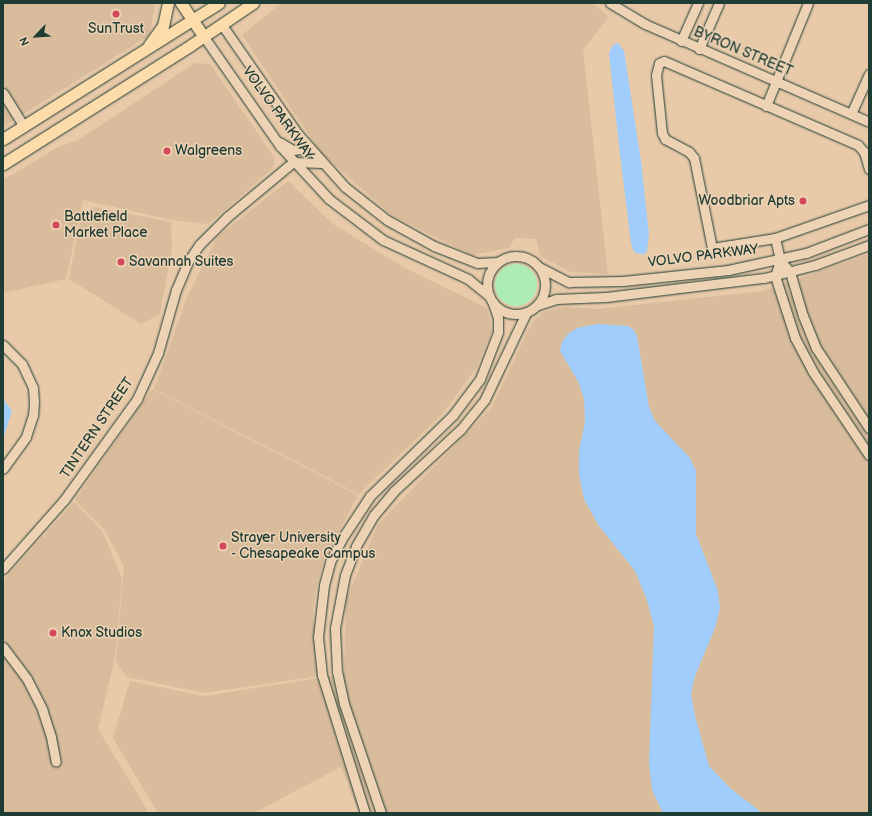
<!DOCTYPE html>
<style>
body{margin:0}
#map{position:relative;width:872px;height:816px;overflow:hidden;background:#e8caa9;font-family:"Balsamiq Sans",sans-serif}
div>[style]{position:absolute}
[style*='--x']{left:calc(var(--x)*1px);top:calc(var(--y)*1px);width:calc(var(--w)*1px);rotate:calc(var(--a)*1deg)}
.built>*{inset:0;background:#d8bc9b}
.green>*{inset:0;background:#adecb3}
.round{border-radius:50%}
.water>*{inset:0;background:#a0cdfb}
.roads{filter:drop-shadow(0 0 1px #1f3d34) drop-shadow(0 0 1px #1f3d34)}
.minor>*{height:9px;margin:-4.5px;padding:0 4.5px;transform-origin:4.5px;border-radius:4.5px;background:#edd2b4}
.minor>.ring{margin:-4.5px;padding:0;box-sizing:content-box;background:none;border:9px solid #edd2b4;border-radius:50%}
.major>*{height:11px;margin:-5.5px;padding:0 5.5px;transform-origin:5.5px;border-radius:5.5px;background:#fddcac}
.dots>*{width:11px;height:11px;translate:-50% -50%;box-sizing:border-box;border:2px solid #edd2b4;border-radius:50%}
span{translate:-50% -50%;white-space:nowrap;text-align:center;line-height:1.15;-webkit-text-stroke:3px #edd2b4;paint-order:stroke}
.poi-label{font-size:14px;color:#1f3d34}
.left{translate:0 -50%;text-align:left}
.right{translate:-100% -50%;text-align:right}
.street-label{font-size:14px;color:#1f3d34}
.frame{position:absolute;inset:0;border:4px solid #1f3d34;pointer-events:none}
.north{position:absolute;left:16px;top:16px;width:40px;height:40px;-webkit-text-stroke:3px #edd2b4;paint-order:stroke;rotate:245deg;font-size:11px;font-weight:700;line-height:16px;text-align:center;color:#1f3d34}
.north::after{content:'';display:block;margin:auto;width:14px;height:18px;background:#1f3d34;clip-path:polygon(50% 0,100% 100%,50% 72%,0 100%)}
</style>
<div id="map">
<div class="built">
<i style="clip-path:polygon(3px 3px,155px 3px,150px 35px,3px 127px)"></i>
<i style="clip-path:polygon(281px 3px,592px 3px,609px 17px,583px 50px,608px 274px,571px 272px,540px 256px,536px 239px,515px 238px,509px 248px,472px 255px,393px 216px,321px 153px,242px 35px)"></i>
<i style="clip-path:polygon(195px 63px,210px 64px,275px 158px,273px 168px,208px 224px,172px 220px,83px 200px,66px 279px,3px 293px,3px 180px,58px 147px,78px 140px)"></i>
<i style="clip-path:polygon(288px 181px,333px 224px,405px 268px,487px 308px,492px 330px,477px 367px,443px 413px,359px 494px,154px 389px,187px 297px,217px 237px)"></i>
<i style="clip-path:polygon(95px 207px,171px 222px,172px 248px,160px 314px,141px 324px,69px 279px,81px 216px)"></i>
<i style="clip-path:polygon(869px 254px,869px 813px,359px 813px,341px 767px,254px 813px,158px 813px,113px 738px,130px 681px,204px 696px,344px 674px,346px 600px,378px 524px,492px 407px,531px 324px,543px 312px,564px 307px,598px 309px,763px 291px)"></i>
<i style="clip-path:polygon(152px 389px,358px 495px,324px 560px,317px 586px,313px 612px,319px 676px,204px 693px,127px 677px,116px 662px,124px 566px,104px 529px,75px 500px)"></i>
<i style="clip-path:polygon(74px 502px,103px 532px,122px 579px,115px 658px,98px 729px,149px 813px,3px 813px,3px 581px)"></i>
</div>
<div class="green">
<i class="round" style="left:495px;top:264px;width:42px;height:42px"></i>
</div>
<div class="water">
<i style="clip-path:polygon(618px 43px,624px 51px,641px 161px,649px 234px,647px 251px,643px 255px,634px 252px,631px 243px,619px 146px,609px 53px,613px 45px)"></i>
<i style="clip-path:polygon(597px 324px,628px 326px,633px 329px,637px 336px,649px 407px,655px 421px,690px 458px,696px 471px,696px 534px,718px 591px,720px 608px,715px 628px,695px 676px,691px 693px,695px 716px,709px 766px,730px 788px,762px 813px,663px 813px,652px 790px,649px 762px,654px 626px,646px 597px,635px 571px,599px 526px,584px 499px,579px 475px,579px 451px,585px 422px,584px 399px,579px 383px,560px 351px,562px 342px,568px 334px,577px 328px)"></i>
<i style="clip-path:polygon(3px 399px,12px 411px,3px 439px)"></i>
</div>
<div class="roads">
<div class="minor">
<i style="--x:610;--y:3;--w:41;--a:31"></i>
<i style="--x:645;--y:24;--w:244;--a:23.6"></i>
<i style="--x:222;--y:25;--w:131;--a:55.2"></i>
<i style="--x:297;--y:133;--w:72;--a:48.4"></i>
<i style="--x:345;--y:187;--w:53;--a:38.2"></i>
<i style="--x:387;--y:220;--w:54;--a:29"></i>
<i style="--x:434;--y:246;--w:46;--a:21.6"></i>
<i style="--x:477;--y:263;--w:21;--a:-3"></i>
<i style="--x:204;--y:37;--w:133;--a:55.1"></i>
<i style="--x:280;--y:146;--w:72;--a:47.2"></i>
<i style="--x:329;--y:199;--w:68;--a:37.2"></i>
<i style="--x:383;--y:240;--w:94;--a:24.6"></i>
<i style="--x:468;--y:279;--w:28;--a:39"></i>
<i style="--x:681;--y:41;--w:42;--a:-65.9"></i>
<i style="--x:699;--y:49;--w:50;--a:-66.5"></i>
<i style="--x:3;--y:93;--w:40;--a:58"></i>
<i style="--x:766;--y:106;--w:111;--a:-67.8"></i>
<i style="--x:851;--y:114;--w:44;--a:-65.8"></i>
<i style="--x:279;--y:142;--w:16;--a:30"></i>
<i style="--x:293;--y:150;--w:16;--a:-7"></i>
<i style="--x:869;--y:169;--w:18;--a:-106"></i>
<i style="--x:864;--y:152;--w:9;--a:-131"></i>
<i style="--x:858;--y:145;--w:211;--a:-156.6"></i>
<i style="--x:664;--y:61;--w:5;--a:158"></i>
<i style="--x:659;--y:63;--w:12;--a:104"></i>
<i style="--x:656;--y:75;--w:58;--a:84.1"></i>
<i style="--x:662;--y:133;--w:7;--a:63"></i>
<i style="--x:665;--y:139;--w:27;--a:28"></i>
<i style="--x:689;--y:152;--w:8;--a:50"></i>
<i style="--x:694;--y:158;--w:92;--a:78.7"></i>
<i style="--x:712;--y:248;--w:64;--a:-9"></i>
<i style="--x:775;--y:238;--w:100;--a:-19.3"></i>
<i style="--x:775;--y:238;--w:23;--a:77"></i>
<i class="ring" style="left:487px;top:256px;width:49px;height:49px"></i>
<i style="--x:539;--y:267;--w:34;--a:27"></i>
<i style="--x:569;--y:282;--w:54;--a:-1.1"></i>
<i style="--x:623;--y:281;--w:106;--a:-6"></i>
<i style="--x:728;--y:270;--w:80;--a:-12.3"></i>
<i style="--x:806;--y:253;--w:67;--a:-20.9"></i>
<i style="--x:538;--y:305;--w:19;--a:-18"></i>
<i style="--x:556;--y:299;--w:50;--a:-2.3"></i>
<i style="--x:606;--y:297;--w:159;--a:-6.9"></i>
<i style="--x:764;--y:278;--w:53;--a:-14.3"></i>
<i style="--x:815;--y:265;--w:58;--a:-20.3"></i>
<i style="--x:3;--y:345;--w:27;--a:45"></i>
<i style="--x:22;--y:364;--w:26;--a:65"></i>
<i style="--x:33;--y:388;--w:14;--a:86"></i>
<i style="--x:34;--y:402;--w:13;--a:94"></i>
<i style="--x:33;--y:415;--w:23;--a:108"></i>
<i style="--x:26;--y:437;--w:39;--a:126"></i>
<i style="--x:869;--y:428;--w:96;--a:-123.5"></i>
<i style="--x:816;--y:348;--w:35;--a:-112"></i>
<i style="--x:803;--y:316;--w:46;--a:-106.5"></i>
<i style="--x:790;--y:272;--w:16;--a:-130"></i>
<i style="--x:780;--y:260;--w:17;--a:107"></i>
<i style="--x:775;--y:276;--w:65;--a:72.1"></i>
<i style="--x:795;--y:338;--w:38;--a:62"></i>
<i style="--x:813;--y:372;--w:100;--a:56"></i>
<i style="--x:3;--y:569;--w:92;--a:-48.5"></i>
<i style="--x:64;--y:500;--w:125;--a:-54.1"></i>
<i style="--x:137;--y:399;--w:51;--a:-65.5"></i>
<i style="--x:158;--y:353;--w:66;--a:-74.1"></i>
<i style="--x:176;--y:290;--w:33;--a:-67"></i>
<i style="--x:189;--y:260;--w:18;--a:-56"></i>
<i style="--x:199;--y:245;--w:40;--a:-45"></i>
<i style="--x:227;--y:217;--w:86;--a:-39.8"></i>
<i style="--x:293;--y:162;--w:29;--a:2"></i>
<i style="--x:3;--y:647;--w:40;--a:53"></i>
<i style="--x:27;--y:679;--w:34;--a:63"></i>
<i style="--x:42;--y:709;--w:29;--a:72"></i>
<i style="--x:51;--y:737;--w:25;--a:79"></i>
<i style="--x:365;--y:813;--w:145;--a:-107.3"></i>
<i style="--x:322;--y:675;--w:38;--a:-96"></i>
<i style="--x:318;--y:637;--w:52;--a:-83.4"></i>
<i style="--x:324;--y:585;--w:24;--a:-75"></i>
<i style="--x:330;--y:562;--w:25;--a:-63"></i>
<i style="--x:341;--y:540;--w:53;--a:-56.6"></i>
<i style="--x:370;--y:496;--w:116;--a:-44.3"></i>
<i style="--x:453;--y:415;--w:45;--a:-53.1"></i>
<i style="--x:480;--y:379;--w:50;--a:-69"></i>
<i style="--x:498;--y:332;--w:14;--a:-90"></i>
<i style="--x:498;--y:318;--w:18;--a:-109"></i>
<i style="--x:381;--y:813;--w:115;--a:-108.7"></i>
<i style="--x:344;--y:704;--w:33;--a:-102"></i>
<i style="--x:337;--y:672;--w:44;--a:-92.6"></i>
<i style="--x:335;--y:628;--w:54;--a:-79.3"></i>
<i style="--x:345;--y:575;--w:31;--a:-69"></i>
<i style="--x:356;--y:546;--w:36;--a:-60"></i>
<i style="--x:374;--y:515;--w:31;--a:-50"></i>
<i style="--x:394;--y:491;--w:91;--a:-42.8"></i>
<i style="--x:461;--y:429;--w:38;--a:-51"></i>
<i style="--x:485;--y:399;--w:95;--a:-64.5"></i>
</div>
<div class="major">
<i style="--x:181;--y:3;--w:41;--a:55.9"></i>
<i style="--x:149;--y:45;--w:24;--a:-54"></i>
<i style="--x:163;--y:26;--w:24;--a:-78"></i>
<i style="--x:3;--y:139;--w:255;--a:-32.2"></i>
<i style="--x:3;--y:164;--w:222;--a:-32.3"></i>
<i style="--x:191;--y:45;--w:75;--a:-34.1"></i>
</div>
</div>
<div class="dots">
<i style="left:116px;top:14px;background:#d1495b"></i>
<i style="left:167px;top:151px;background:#d1495b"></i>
<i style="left:803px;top:201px;background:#d1495b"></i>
<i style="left:56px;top:225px;background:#d1495b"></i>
<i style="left:121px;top:262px;background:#d1495b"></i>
<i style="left:223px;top:546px;background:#d1495b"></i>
<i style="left:53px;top:633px;background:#d1495b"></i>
</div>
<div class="poi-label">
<span style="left:116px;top:29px">SunTrust</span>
<span class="left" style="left:175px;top:151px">Walgreens</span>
<span class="right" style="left:795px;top:201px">Woodbriar Apts</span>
<span class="left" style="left:64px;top:225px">Battlefield<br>Market Place</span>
<span class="left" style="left:129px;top:262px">Savannah Suites</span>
<span class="left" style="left:231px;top:546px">Strayer University<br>- Chesapeake Campus</span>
<span class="left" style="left:61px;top:633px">Knox Studios</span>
</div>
<div class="street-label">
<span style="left:743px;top:52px;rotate:23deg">BYRON STREET</span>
<span style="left:278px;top:113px;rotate:54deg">VOLVO PARKWAY</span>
<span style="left:703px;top:256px;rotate:-7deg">VOLVO PARKWAY</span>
<span style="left:97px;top:428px;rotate:-56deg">TINTERN STREET</span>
</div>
<div class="frame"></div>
<div class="north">N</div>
</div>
